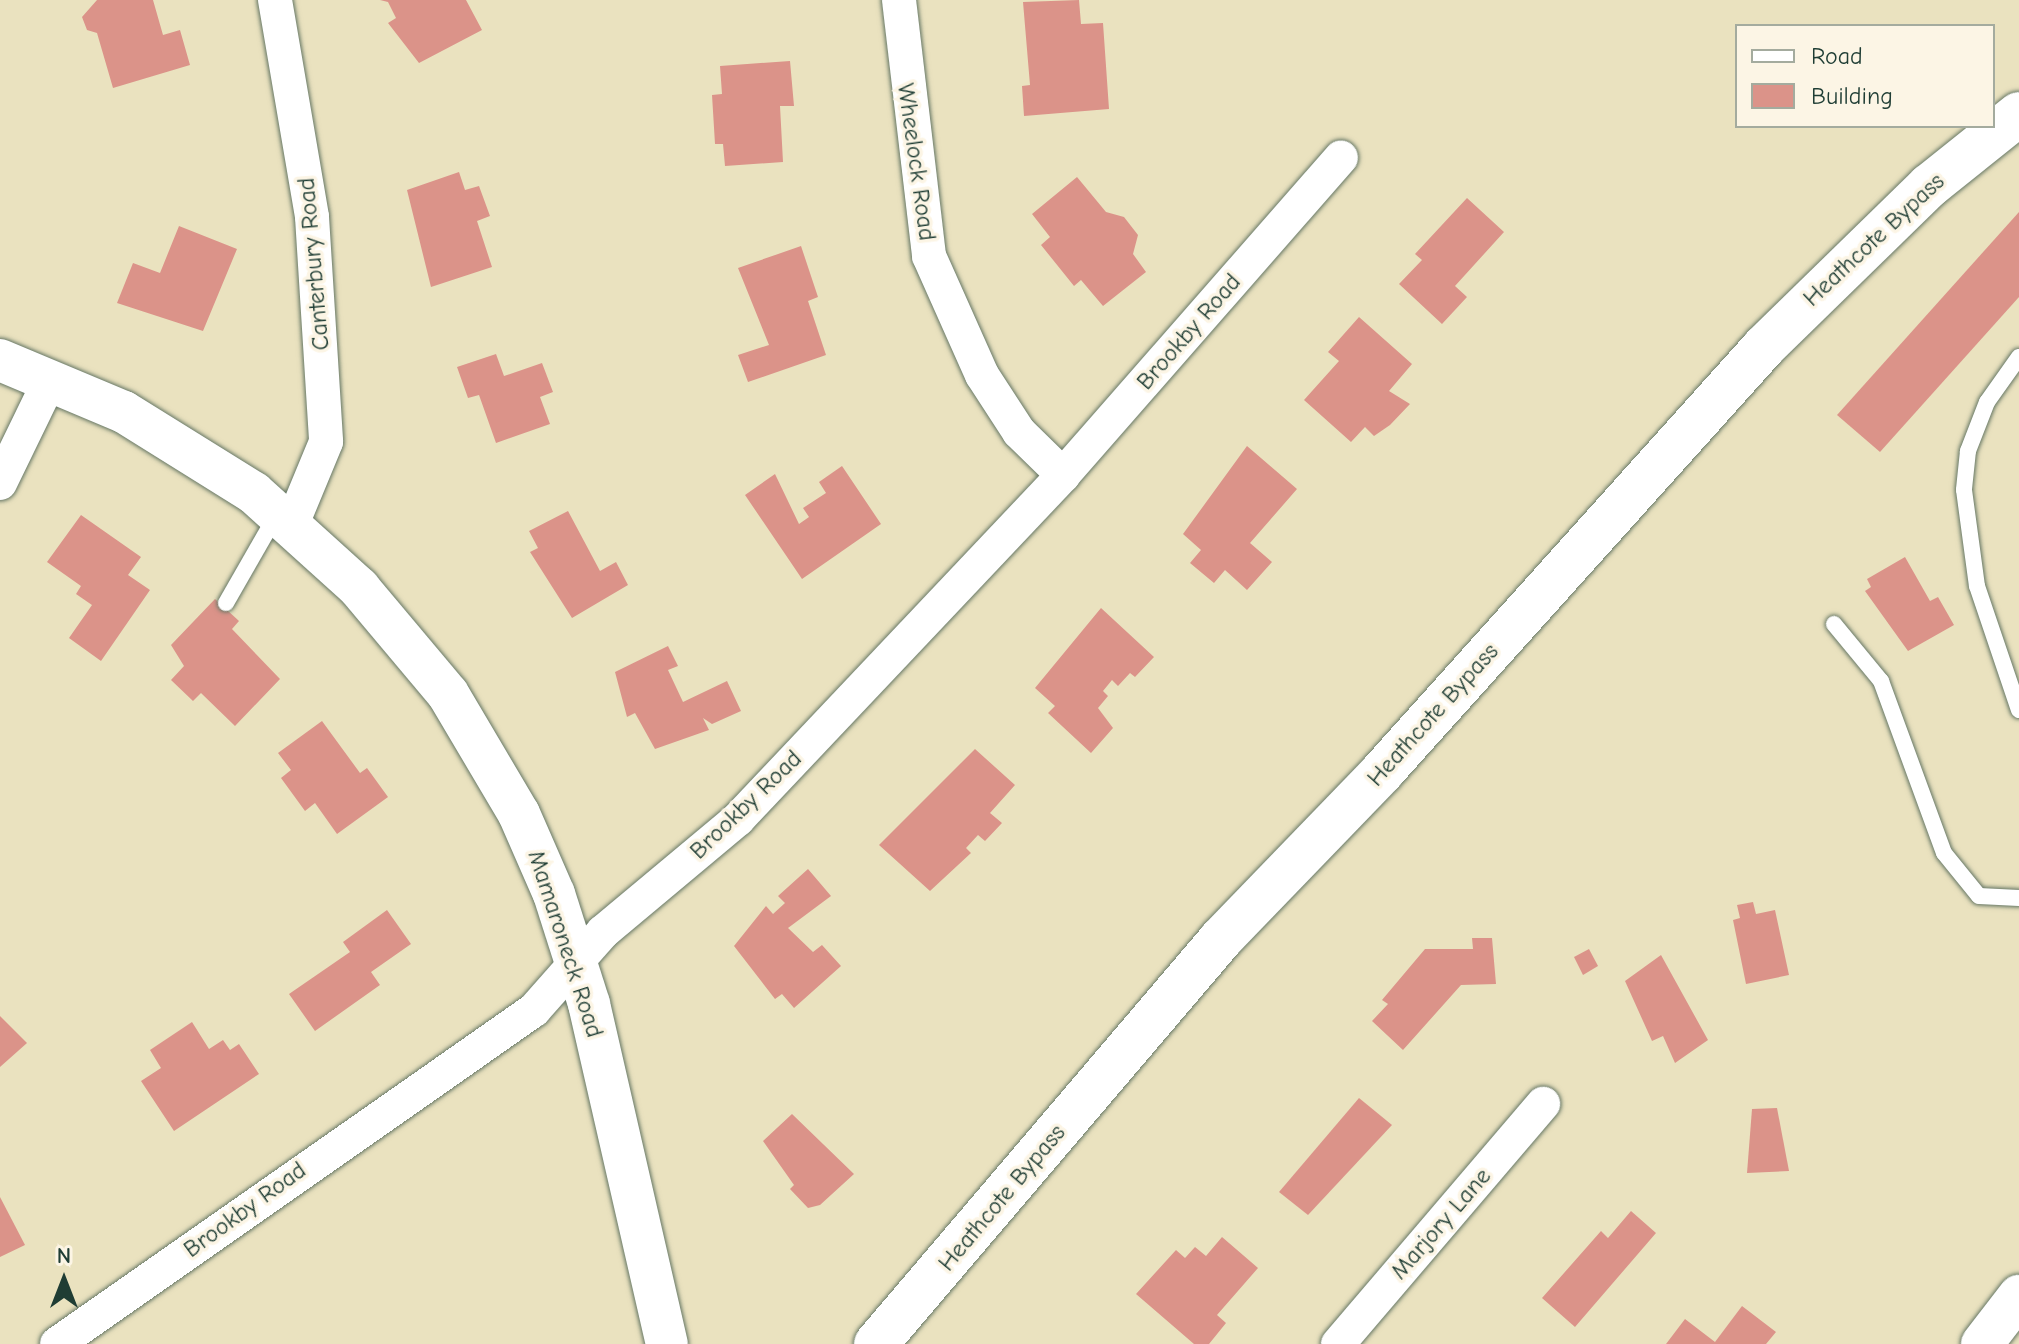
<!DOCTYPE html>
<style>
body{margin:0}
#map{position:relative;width:2019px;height:1344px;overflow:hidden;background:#eae2bf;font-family:"Comic Neue",sans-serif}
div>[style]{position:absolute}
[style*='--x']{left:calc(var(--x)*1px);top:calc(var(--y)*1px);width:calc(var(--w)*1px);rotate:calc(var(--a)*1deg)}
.building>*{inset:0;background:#db9389}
.roads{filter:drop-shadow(0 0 2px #667765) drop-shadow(0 0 2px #667765)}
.service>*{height:16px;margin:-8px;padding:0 8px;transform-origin:8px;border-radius:8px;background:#fff}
.minor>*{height:34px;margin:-17px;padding:0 17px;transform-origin:17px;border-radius:17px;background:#fff}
.tertiary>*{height:42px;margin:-21px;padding:0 21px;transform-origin:21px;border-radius:21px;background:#fff}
.secondary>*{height:44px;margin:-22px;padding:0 22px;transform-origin:22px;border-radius:22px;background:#fff}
span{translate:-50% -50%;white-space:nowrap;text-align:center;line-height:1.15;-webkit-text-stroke:7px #fcf5e5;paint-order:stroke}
.street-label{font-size:24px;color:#1f3d34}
.legend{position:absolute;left:1735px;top:24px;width:260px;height:104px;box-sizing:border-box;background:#fcf5e5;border:2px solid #a4ab9e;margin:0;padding:10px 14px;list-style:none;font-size:24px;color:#1f3d34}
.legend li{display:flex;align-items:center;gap:16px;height:40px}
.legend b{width:40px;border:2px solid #a4ab9e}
.north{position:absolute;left:24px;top:1240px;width:80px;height:80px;-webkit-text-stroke:6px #fcf5e5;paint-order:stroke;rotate:0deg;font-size:22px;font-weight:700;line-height:32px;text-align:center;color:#1f3d34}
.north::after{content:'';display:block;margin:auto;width:28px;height:36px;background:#1f3d34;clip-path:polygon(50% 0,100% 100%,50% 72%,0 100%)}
</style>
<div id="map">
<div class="building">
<i style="clip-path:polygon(97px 0,153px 0,163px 35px,180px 30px,190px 65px,113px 88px,97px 33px,87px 30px,82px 17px)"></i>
<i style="clip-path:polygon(380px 0,466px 0,482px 30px,419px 63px,388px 23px,396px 18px,388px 2px)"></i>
<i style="clip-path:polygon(1079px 0,1081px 24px,1103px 23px,1109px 109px,1024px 116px,1022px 86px,1030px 85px,1023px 2px)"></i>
<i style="clip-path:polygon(790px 61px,794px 106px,780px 106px,783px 162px,725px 166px,723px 144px,715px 144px,712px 95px,722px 94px,720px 66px)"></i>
<i style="clip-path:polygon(459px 172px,465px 190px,479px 186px,490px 216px,477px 221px,492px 267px,431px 287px,407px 190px)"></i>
<i style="clip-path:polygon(1077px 177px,1106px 212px,1124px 217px,1138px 235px,1133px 254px,1146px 272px,1103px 306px,1081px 280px,1074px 286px,1041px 245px,1050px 237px,1032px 214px)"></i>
<i style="clip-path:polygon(1467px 198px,1504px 232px,1455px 286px,1467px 297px,1442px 324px,1399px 284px,1422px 260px,1415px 254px)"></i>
<i style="clip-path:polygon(2019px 212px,2019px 297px,1880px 452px,1837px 415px)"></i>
<i style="clip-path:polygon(179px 226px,237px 249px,203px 331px,117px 303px,133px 263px,160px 273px)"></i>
<i style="clip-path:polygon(801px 246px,818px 297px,808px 301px,826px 355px,748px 382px,738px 355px,769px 345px,738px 268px)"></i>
<i style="clip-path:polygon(1359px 317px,1412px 364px,1389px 391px,1410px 404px,1390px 425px,1374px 436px,1365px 427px,1351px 442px,1304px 400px,1339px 361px,1328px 352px)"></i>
<i style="clip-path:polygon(496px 354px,504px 376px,542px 363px,553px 392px,540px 397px,550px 424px,496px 443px,479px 395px,468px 398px,457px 367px)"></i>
<i style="clip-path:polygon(1247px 446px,1297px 489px,1250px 543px,1272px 562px,1247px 590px,1225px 570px,1214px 583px,1190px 563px,1201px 550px,1183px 534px)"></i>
<i style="clip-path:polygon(842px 466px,881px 524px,802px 579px,745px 495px,775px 474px,799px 524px,809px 517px,803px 508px,826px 493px,819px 482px)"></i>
<i style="clip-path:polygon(568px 511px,600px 571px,616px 562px,628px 585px,572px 618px,530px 552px,538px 548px,529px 531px)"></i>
<i style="clip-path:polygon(81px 515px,141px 557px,128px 575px,150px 590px,101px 661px,69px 638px,92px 605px,76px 594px,81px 586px,47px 562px)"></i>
<i style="clip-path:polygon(1905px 557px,1930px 601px,1938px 597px,1954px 625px,1908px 651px,1865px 591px,1871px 587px,1867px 579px)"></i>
<i style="clip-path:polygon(215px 599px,239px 621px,232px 629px,280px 679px,235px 726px,201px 693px,193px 701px,171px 680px,184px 666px,171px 645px)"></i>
<i style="clip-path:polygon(1101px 608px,1154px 657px,1135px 677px,1130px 673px,1118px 686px,1112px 680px,1103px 691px,1108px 696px,1098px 708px,1113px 728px,1091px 753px,1048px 713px,1055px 706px,1035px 688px)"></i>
<i style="clip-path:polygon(668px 646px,678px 666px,668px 670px,683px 702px,727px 681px,741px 711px,712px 724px,703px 718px,709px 730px,655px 749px,635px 713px,627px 717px,615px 672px)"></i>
<i style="clip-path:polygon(322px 721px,360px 773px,367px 768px,388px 797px,337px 834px,315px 803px,305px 811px,281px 778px,291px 770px,278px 753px)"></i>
<i style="clip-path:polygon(975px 749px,1015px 785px,990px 813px,1002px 823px,985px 841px,978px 835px,966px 848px,971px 853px,930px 891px,879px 845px)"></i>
<i style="clip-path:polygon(808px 869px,831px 896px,788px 928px,813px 952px,822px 945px,841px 966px,794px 1008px,782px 994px,775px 999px,734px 946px,766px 906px,773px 914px,785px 903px,778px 896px)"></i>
<i style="clip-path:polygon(1753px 902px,1756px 914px,1775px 910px,1789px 975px,1746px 984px,1733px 920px,1740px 918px,1737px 905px)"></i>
<i style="clip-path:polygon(387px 910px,411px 944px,371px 972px,380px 985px,315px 1031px,289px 994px,350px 952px,343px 942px)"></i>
<i style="clip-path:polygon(1472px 938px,1492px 938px,1496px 984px,1461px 985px,1403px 1050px,1372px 1021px,1388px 1004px,1382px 1000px,1425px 949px,1473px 949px)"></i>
<i style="clip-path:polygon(1589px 949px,1598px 966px,1583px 975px,1574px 957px)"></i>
<i style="clip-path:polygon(1661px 955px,1708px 1040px,1675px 1063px,1663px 1036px,1652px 1041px,1625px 981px)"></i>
<i style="clip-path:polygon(0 1016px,27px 1043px,0 1067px)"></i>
<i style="clip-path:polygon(192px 1022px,209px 1049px,223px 1040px,230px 1050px,239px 1044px,259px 1074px,174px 1131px,141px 1081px,161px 1068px,150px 1050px)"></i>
<i style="clip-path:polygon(1359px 1098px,1392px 1125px,1308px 1215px,1279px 1192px)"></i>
<i style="clip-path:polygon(1777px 1108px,1789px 1171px,1747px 1173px,1752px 1109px)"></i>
<i style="clip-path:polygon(792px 1114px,854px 1174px,820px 1205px,808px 1208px,790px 1189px,794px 1185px,763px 1141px)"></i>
<i style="clip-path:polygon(0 1197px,25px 1245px,0 1257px)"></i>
<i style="clip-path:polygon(1631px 1211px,1656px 1233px,1575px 1327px,1542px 1298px,1601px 1231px,1608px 1238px)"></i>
<i style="clip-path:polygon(1222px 1237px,1258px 1268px,1217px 1315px,1226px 1323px,1209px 1344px,1194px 1344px,1136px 1294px,1176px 1250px,1185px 1258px,1195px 1247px,1206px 1256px)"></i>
<i style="clip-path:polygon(1742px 1306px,1776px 1332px,1766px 1344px,1666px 1344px,1685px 1319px,1715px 1342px)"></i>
</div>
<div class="roads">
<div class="service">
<i style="--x:2019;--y:357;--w:55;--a:125.4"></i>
<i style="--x:1987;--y:402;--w:53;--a:111.2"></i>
<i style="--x:1968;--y:451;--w:39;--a:96"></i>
<i style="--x:1964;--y:490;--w:97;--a:82.3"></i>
<i style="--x:1977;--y:586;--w:131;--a:71.3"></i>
<i style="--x:226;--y:603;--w:103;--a:-60.2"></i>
<i style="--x:1834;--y:624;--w:74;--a:50.5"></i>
<i style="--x:1881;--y:681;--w:183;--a:69.9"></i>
<i style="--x:1944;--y:853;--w:55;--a:50.9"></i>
<i style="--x:1979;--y:896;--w:40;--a:2.9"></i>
</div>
<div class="minor">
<i style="--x:275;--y:0;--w:220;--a:80.3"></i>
<i style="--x:312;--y:217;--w:225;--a:86.4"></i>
<i style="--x:326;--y:442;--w:89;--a:112.5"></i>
<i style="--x:899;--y:0;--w:258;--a:83.3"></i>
<i style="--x:929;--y:256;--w:130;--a:66"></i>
<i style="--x:982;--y:375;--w:68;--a:57"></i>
<i style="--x:1019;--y:432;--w:62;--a:44.3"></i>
<i style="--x:0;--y:483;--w:117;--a:-64.1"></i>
<i style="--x:57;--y:1344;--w:582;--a:-35"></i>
<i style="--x:534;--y:1010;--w:104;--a:-48.5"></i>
<i style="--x:603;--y:932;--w:176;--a:-39.9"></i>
<i style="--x:738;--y:819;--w:473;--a:-46.6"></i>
<i style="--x:1063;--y:475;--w:422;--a:-48.8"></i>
<i style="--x:1338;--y:1344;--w:316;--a:-49.5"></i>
</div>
<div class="tertiary">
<i style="--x:0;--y:360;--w:134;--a:22.8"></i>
<i style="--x:124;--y:412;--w:153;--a:31.9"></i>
<i style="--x:254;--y:493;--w:142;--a:42.1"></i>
<i style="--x:359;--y:588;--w:138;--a:50"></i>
<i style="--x:448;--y:694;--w:139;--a:59.4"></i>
<i style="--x:519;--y:814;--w:87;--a:66.4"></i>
<i style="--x:554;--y:894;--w:115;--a:72.3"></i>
<i style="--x:589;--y:1004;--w:349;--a:77.1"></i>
<i style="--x:1982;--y:1344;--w:61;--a:-52.4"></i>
</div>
<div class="secondary">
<i style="--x:876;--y:1344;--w:532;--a:-49.57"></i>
<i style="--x:1221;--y:939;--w:232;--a:-46"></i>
<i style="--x:1382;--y:772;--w:571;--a:-48.05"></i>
<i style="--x:1764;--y:347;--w:231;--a:-44.3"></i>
<i style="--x:1929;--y:186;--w:115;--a:-38.7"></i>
</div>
</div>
<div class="street-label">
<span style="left:916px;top:162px;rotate:82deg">Wheelock Road</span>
<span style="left:1874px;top:240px;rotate:-43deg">Heathcote Bypass</span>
<span style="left:314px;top:264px;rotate:-95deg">Canterbury Road</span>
<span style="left:1189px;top:332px;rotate:-49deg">Brookby Road</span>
<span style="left:1433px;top:715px;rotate:-48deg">Heathcote Bypass</span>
<span style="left:746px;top:805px;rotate:-44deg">Brookby Road</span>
<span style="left:565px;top:944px;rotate:72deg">Mamaroneck Road</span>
<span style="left:1002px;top:1198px;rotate:-50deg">Heathcote Bypass</span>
<span style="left:245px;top:1210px;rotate:-36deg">Brookby Road</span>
<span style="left:1441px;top:1224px;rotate:-49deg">Marjory Lane</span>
</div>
<ul class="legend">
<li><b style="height:10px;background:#fff"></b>Road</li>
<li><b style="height:22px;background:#db9389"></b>Building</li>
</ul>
<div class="north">N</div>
</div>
